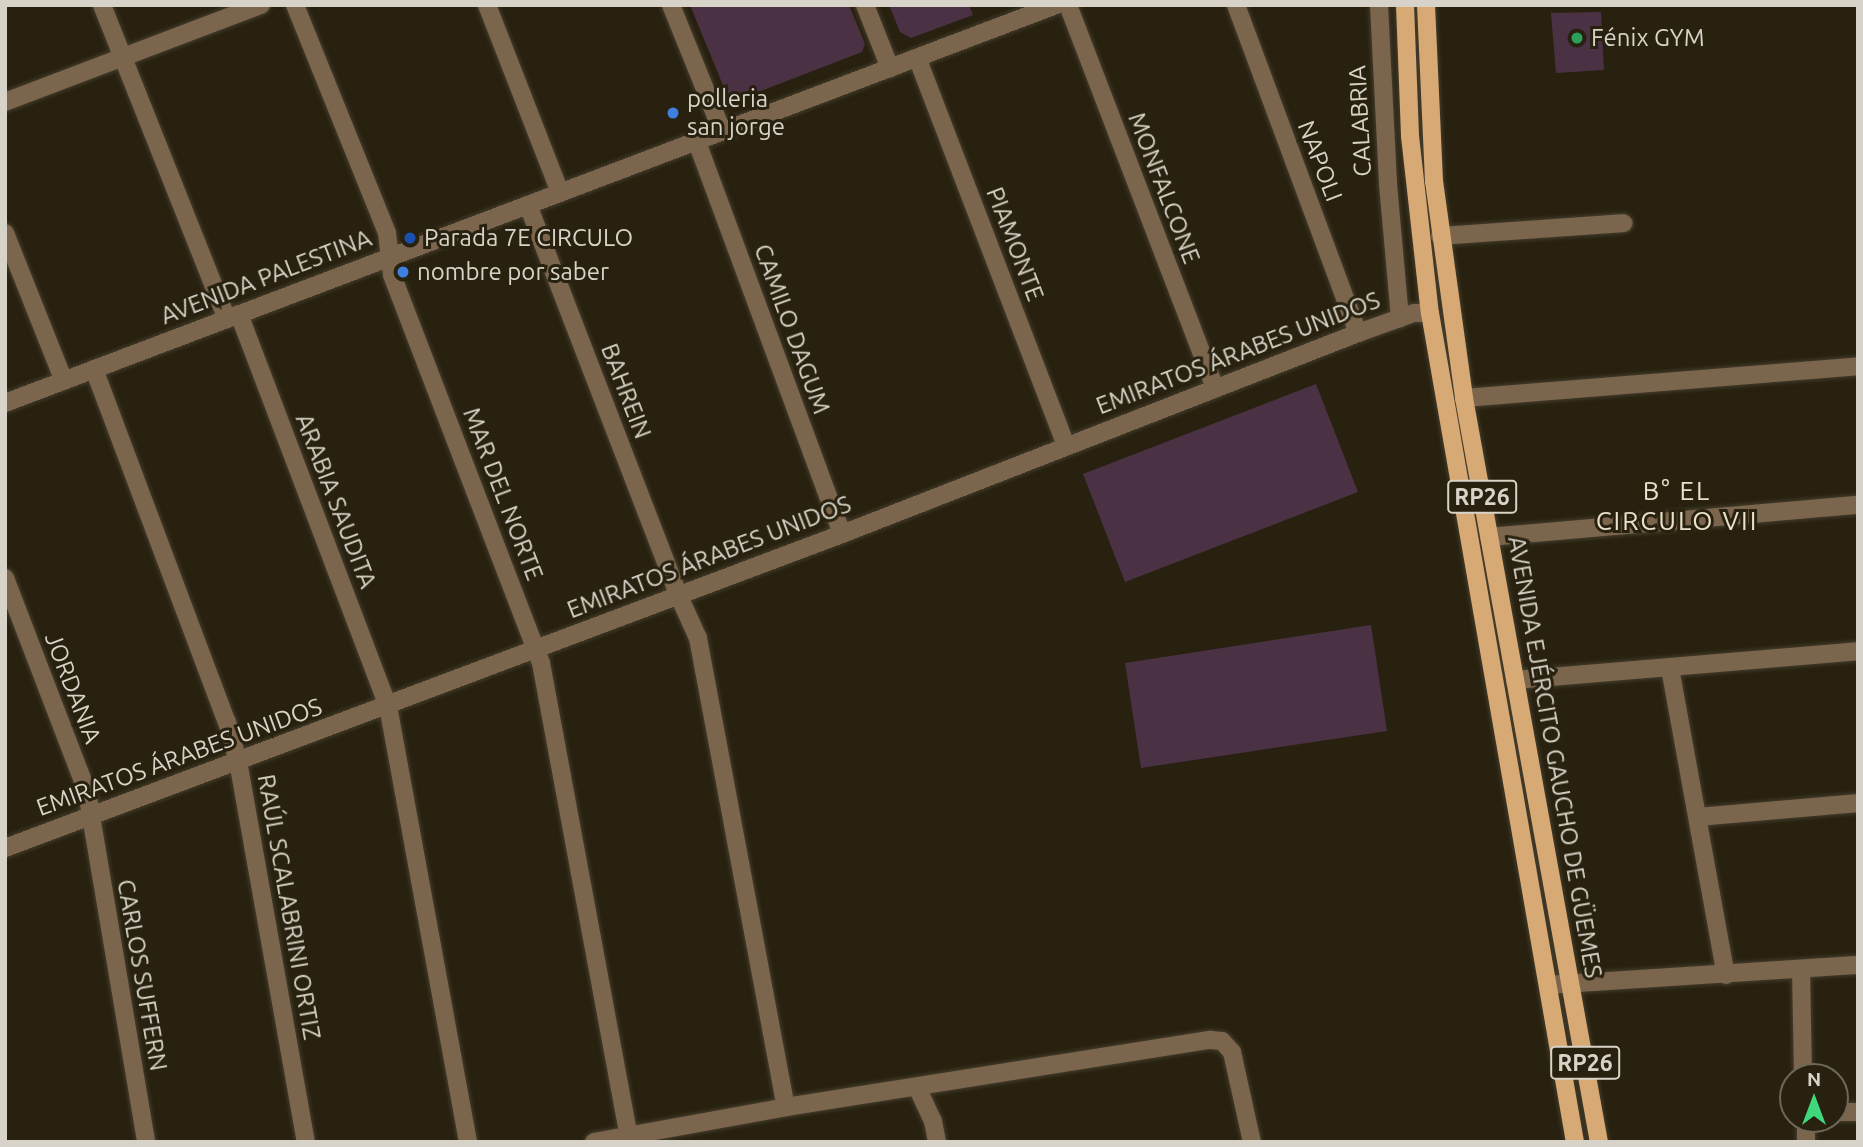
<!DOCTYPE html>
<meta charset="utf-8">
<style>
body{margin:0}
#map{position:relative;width:1863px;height:1147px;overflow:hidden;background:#28210f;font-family:Ubuntu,sans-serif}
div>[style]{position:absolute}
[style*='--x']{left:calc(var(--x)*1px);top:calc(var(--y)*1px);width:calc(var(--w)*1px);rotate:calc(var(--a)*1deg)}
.building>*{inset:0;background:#4a3244}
.roads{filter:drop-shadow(0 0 2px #443d2d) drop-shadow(0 0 2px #443d2d)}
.minor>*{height:18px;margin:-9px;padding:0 9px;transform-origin:9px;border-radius:9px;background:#7b654c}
.major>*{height:18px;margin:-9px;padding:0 9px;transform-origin:9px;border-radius:9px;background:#d7a974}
.dots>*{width:19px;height:19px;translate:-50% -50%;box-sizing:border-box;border:4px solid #28210f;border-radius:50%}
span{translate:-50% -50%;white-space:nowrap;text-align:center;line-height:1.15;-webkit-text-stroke:6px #28210f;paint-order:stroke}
.shield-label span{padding:2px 5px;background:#28210f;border:2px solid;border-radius:5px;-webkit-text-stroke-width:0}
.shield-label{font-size:23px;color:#d7d3c8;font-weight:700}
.poi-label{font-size:24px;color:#d7d3c8}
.left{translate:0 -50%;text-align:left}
.street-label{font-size:24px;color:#d7d3c8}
.neighbourhood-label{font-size:26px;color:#eae0ca;letter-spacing:2px}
.frame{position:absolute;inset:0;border:7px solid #d7d3c8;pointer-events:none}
.north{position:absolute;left:1779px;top:1063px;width:70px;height:70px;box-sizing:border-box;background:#28210f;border:2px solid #6e6859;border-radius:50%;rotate:0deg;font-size:19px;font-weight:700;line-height:28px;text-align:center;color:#d7d3c8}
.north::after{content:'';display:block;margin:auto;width:24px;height:32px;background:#41d77c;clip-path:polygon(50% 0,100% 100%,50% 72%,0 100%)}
</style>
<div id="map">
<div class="building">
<i style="clip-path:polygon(690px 5px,849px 5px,865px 44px,862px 52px,735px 101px,729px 100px)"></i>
<i style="clip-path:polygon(889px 5px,969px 5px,973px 15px,911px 38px,900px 32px)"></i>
<i style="clip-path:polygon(1601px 12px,1604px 70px,1556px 73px,1551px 13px)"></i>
<i style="clip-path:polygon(1316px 384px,1358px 492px,1125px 582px,1083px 474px)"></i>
<i style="clip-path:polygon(1371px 625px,1387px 731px,1141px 768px,1125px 663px)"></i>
</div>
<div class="roads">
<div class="minor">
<i style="--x:102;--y:5;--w:338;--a:68.3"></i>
<i style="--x:295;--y:5;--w:246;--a:68"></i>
<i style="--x:387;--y:233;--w:42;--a:83.2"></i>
<i style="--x:392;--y:275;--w:416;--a:69"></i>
<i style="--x:541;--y:663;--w:487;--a:79.5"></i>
<i style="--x:487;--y:5;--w:201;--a:68.7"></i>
<i style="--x:671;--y:5;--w:136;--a:68"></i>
<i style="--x:865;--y:5;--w:68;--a:68.4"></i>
<i style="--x:1068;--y:5;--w:409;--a:69"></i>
<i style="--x:1236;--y:5;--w:350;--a:69.6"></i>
<i style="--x:1379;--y:5;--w:179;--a:87.1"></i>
<i style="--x:1388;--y:184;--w:135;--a:84.9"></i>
<i style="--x:918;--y:60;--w:413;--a:69"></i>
<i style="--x:5;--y:102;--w:274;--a:-20.8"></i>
<i style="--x:697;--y:142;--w:418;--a:69.7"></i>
<i style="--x:528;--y:205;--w:417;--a:68.9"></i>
<i style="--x:678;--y:594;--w:48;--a:65.6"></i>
<i style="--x:698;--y:638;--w:477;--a:79.4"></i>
<i style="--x:5;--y:233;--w:159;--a:68.3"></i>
<i style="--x:1440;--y:236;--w:184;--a:-4"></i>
<i style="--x:239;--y:314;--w:419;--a:69.2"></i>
<i style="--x:388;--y:706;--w:443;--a:79.6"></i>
<i style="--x:94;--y:369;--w:377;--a:69.4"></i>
<i style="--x:227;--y:722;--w:41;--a:74.2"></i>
<i style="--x:238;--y:761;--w:387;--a:79.9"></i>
<i style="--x:1464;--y:398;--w:395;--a:-4.6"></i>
<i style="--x:5;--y:403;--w:1124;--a:-20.74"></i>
<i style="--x:1489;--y:537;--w:370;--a:-5"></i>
<i style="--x:5;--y:578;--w:229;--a:69"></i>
<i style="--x:87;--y:792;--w:355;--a:80.4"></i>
<i style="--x:1670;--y:668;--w:312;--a:79.7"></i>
<i style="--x:1515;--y:680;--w:344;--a:-4.8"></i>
<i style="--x:1698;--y:817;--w:161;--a:-5"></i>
<i style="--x:5;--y:848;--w:894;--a:-20.56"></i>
<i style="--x:842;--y:534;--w:554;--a:-21.28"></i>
<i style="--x:1358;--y:333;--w:59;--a:-19.7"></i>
<i style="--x:1414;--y:313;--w:16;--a:0"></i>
<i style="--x:1801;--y:970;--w:107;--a:88.9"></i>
<i style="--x:1548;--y:985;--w:311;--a:-3.7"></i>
<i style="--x:917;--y:1087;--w:38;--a:65"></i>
<i style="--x:933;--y:1121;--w:21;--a:79"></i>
<i style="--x:1835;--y:1112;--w:23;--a:0"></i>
<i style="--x:1806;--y:1119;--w:23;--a:90"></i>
<i style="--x:594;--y:1142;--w:195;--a:-10.3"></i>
<i style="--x:786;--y:1107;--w:430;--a:-9"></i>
<i style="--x:1211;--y:1040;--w:11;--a:5"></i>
<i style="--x:1222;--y:1041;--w:15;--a:48"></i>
<i style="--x:1232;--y:1052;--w:92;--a:77.5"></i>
</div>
<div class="major">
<i style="--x:1405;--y:5;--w:131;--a:87.8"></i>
<i style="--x:1410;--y:136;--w:178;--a:83.6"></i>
<i style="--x:1430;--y:313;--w:842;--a:80.08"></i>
<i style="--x:1426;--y:5;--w:176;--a:87.4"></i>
<i style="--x:1434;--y:181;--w:219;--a:82.1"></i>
<i style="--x:1464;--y:398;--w:756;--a:79.72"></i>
</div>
</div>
<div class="dots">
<i style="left:1577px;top:38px;background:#2e9e5b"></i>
<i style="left:673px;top:113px;background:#3f7fe0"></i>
<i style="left:410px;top:238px;background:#1a4fb4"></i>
<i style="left:403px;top:272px;background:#3f7fe0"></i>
</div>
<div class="shield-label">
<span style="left:1482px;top:497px">RP26</span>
<span style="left:1585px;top:1063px">RP26</span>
</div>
<div class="poi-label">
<span class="left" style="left:1591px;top:38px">Fénix GYM</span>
<span class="left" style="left:687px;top:113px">polleria<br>san jorge</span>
<span class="left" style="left:424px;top:238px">Parada 7E CIRCULO</span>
<span class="left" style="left:417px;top:272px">nombre por saber</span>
</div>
<div class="street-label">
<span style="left:1360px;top:121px;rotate:-93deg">CALABRIA</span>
<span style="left:1320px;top:161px;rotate:69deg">NAPOLI</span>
<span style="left:1164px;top:188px;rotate:69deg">MONFALCONE</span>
<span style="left:1015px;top:244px;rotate:69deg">PIAMONTE</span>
<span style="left:266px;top:277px;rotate:-21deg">AVENIDA PALESTINA</span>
<span style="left:792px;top:329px;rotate:70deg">CAMILO DAGUM</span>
<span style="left:1238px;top:353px;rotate:-21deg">EMIRATOS ÁRABES UNIDOS</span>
<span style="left:626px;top:391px;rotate:69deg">BAHREIN</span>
<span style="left:503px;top:494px;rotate:69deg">MAR DEL NORTE</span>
<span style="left:336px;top:501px;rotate:69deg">ARABIA SAUDITA</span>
<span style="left:709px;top:557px;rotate:-21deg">EMIRATOS ÁRABES UNIDOS</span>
<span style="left:73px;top:688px;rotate:69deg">JORDANIA</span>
<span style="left:179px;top:757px;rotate:-20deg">EMIRATOS ÁRABES UNIDOS</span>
<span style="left:1555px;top:757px;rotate:80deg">AVENIDA EJÉRCITO GAUCHO DE GÜEMES</span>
<span style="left:289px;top:907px;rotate:80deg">RAÚL SCALABRINI ORTIZ</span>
<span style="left:142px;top:975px;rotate:80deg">CARLOS SUFFERN</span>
</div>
<div class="neighbourhood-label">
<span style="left:1677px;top:506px">B° EL<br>CIRCULO VII</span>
</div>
<div class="frame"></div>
<div class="north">N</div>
</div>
